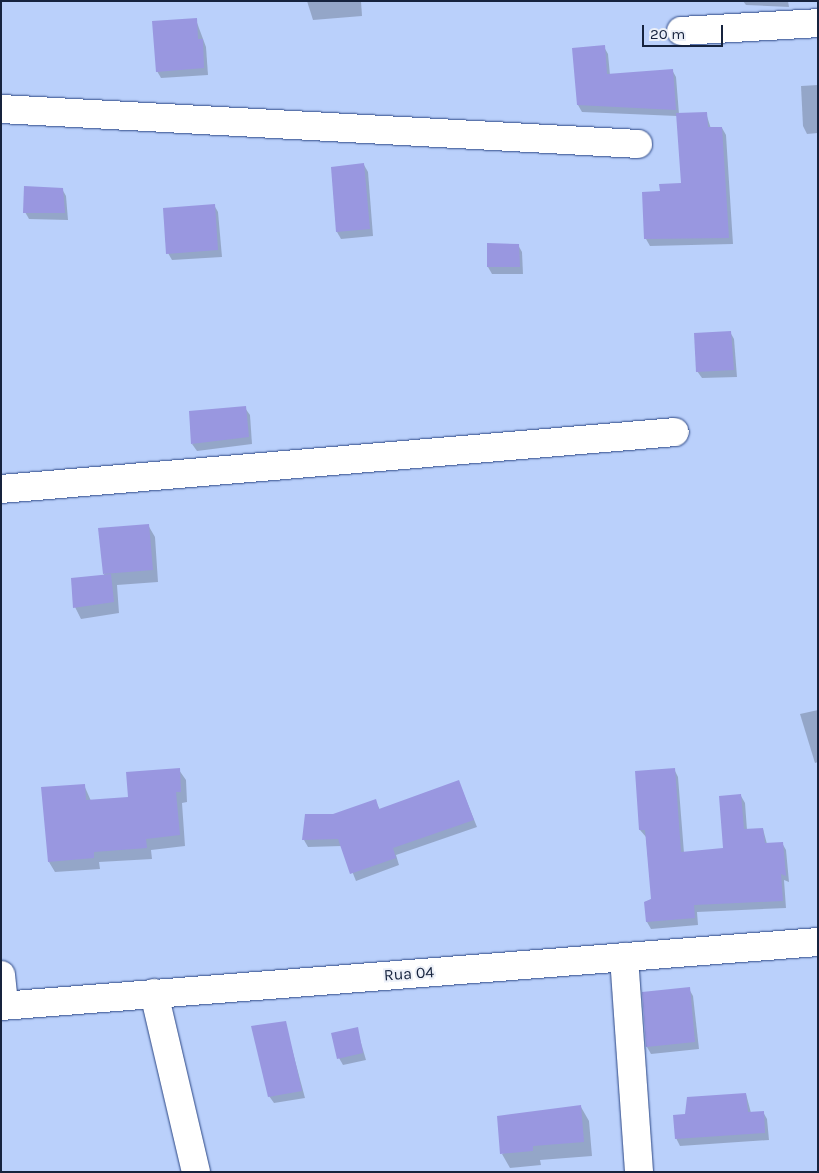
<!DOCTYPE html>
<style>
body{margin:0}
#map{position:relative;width:819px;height:1173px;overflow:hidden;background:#bad0fb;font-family:Karla,sans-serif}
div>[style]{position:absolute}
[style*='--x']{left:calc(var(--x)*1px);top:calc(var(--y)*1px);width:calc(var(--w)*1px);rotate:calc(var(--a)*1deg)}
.shadow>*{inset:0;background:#0003}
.building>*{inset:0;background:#9997e0}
.roads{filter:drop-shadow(0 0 1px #2b4684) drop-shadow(0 0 1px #2b4684)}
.street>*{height:28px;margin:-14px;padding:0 14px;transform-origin:14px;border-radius:14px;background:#fff}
.secondary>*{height:28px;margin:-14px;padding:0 14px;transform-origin:14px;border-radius:14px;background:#fff}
span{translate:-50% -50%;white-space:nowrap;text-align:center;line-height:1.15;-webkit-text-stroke:4px #ecf0f8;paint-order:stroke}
.street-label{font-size:16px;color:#16233e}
.frame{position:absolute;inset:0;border:2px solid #16233e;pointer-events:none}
.scale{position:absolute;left:642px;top:25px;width:81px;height:22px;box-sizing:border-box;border:2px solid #16233e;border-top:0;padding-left:6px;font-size:15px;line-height:18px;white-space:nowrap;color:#16233e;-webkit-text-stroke:4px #ecf0f8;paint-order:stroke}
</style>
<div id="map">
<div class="shadow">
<i style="clip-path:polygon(307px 1px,361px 1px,362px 16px,313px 20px)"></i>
<i style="clip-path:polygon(743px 1px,788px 1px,789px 7px,746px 5px)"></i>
<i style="clip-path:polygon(196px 20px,206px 47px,208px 75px,161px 78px,157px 71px)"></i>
<i style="clip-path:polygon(604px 47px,608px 54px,610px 75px,672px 70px,676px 77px,679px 114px,706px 113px,711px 129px,722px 128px,726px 135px,733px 244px,650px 246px,646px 239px,661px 192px,682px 185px,677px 116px,582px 112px,578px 105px)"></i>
<i style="clip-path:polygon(818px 85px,818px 133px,807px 134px,803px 126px,801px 86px)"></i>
<i style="clip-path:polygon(364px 165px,368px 172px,373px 236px,341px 239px,337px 232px)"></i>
<i style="clip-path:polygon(62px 189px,66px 196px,68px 220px,29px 219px,25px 212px)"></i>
<i style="clip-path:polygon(214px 205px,218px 212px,222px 257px,172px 260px,168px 253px)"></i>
<i style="clip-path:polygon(518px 245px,522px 252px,523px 274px,492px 274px,488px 267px)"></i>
<i style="clip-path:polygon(730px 332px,734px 339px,737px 377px,702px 378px,697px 371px)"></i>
<i style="clip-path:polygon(245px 408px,250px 415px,252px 444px,197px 451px,192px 444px)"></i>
<i style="clip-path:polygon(148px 525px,155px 537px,158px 582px,117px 585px,119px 613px,81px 619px,75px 607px)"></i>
<i style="clip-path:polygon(818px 710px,818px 762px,815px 763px,800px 714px)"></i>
<i style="clip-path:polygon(674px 769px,678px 777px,684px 853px,724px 849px,741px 796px,745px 803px,747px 830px,763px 829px,767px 844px,782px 843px,786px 850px,789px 882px,784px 880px,786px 908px,697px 912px,698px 925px,651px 929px,647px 922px,645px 902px,652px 899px,646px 837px,640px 830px)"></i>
<i style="clip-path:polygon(179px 770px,186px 780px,187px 802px,182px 803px,185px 846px,151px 850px,152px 859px,99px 862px,100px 869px,55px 872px,49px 862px,84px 785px,91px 801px,129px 799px)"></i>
<i style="clip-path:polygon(459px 782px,477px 827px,396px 855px,399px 865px,356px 881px,342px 846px,308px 847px,304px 840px,334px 815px,375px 800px,380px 810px)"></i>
<i style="clip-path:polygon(689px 989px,693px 996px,699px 1049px,651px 1054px,647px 1047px)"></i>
<i style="clip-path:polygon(285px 1023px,305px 1098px,274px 1103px,269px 1096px)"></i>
<i style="clip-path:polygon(357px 1029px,366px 1060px,343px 1065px,339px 1058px)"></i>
<i style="clip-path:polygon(746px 1094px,751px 1113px,763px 1112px,767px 1119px,769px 1140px,680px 1146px,676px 1138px,686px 1115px)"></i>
<i style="clip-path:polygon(581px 1107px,589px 1121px,592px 1156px,540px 1160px,541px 1165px,510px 1168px,502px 1154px)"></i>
</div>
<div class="building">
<i style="clip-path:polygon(197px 18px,198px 39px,203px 39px,204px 68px,156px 72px,152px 21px)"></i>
<i style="clip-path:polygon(605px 45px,607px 74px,673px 69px,676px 110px,577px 105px,572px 48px)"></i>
<i style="clip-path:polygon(707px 112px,708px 127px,722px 127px,729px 238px,644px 239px,642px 192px,660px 191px,659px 184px,681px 183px,676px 113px)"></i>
<i style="clip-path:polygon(364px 163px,370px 229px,336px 232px,331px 167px)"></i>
<i style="clip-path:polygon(24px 186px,63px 188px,65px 213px,23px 213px)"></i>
<i style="clip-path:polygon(215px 204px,218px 250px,166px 254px,163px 208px)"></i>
<i style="clip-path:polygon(487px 243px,519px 244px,520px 267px,487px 267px)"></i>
<i style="clip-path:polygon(731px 331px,734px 370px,696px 372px,694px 333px)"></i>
<i style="clip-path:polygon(246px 406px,249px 437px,191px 444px,189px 411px)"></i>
<i style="clip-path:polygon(149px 524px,153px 570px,103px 574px,98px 528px)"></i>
<i style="clip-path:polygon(111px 574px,114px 602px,73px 608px,71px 578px)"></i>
<i style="clip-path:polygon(180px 768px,181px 792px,176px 792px,180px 835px,146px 839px,147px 848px,94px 852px,94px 858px,48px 862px,41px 787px,85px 784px,86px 800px,128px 797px,126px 772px)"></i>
<i style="clip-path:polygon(675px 768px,681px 852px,723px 848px,719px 796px,741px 794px,744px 829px,763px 828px,765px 843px,783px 842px,786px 876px,781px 874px,783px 901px,694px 905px,695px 918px,646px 922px,644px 902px,651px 899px,645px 830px,639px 830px,635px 771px)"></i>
<i style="clip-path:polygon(459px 780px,474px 820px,393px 848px,396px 858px,350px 874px,338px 839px,302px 840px,305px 814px,333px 814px,376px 799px,379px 809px)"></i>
<i style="clip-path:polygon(690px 987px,695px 1042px,646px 1047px,642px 992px)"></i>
<i style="clip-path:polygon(286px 1021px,302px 1091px,268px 1097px,251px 1026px)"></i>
<i style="clip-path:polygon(358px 1027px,363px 1053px,337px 1059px,331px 1033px)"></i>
<i style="clip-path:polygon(746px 1093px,748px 1112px,764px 1111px,765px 1133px,675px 1139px,673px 1115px,685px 1114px,687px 1097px)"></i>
<i style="clip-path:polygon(581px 1105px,584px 1142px,533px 1146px,533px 1151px,500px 1154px,497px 1116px)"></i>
</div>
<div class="roads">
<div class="street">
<i style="--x:681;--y:31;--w:137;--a:-3.3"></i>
<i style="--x:1;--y:109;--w:638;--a:3.14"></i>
<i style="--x:1;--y:489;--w:676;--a:-4.83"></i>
<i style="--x:624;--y:957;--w:216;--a:86"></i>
<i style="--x:1;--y:975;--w:30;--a:84"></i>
<i style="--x:154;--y:993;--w:184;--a:76.8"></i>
</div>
<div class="secondary">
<i style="--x:1;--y:1006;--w:820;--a:-4.48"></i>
</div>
</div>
<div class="street-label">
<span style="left:409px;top:974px;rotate:-4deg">Rua 04</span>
</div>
<div class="frame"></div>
<div class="scale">20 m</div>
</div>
